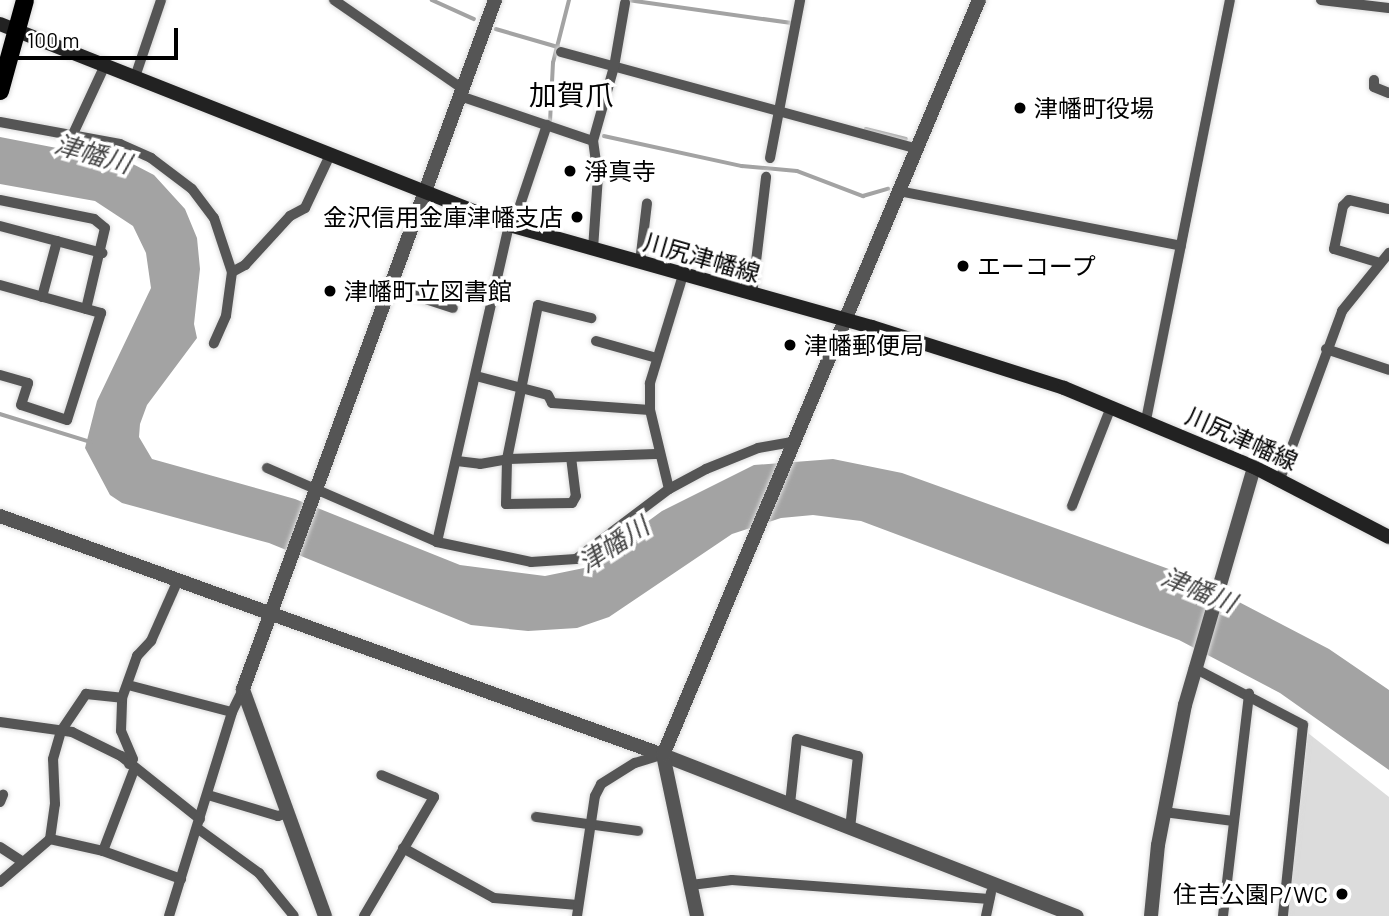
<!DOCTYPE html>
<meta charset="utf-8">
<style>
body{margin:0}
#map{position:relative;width:1389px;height:916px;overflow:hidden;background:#fff;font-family:Barlow,"Noto Sans JP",sans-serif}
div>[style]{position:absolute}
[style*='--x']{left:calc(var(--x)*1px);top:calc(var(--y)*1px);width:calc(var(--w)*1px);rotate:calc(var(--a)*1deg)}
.green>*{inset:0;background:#dcdcdc}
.water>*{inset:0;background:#a3a3a3}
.stream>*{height:3.5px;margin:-1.75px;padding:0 1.75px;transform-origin:1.75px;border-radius:1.75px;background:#a3a3a3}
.roads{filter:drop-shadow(0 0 2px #dbdbdb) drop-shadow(0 0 2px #dbdbdb)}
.minor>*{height:10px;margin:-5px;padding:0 5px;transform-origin:5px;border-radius:5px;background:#555}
.tertiary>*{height:14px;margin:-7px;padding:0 7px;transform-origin:7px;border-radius:7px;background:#555}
.secondary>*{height:14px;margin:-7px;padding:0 7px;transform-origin:7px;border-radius:7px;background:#222}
.primary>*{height:18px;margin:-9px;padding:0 9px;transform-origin:9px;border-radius:9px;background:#000}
.dots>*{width:19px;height:19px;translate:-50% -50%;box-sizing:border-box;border:4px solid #fff;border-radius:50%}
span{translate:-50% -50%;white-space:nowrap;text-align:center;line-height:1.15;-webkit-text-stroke:7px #fff;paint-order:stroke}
.poi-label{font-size:24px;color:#000}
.left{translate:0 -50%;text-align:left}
.right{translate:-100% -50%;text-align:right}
.street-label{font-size:24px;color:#000}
.water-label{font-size:26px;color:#444;font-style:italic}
.quarter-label{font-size:28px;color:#000}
.scale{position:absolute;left:14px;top:28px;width:164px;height:32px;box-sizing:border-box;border:4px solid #000;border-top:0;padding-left:9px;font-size:21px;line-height:24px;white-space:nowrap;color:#000;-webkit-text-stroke:5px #fff;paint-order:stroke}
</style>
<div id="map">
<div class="green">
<i style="clip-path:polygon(1308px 733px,1389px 797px,1389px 916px,1288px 916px)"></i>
</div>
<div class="water">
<i style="clip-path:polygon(0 137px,129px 162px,154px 175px,185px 209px,197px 238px,200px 269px,194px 324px,197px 338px,147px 405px,140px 424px,139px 437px,152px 459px,295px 499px,460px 565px,545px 576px,584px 568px,662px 511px,754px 465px,833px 459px,902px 473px,1191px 577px,1329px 649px,1389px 690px,1389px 770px,1280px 693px,1179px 640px,861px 521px,813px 515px,781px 518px,732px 534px,609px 617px,577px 628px,528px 631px,471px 625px,269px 543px,122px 503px,110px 495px,85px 448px,97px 401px,151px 288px,146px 253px,133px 226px,95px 201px,0 184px)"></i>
</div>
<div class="stream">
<i style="--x:432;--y:0;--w:46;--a:24.3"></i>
<i style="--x:628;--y:0;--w:165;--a:8"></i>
<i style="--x:496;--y:29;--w:65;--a:16.2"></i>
<i style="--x:550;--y:122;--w:59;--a:-87.1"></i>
<i style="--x:553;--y:63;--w:65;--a:-75.7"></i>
<i style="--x:866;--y:129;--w:41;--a:14"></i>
<i style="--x:604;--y:136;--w:141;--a:12.3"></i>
<i style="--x:742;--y:166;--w:55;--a:5.2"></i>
<i style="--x:797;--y:171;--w:71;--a:20.7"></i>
<i style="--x:863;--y:196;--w:26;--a:-16"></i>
<i style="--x:0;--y:414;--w:95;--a:17.1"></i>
</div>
<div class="roads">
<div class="minor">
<i style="--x:334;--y:0;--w:157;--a:34.6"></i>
<i style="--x:1321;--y:0;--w:68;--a:6.7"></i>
<i style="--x:561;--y:52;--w:370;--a:15.2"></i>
<i style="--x:135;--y:77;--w:81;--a:-71.3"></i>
<i style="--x:1374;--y:80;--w:7;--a:90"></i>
<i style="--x:1374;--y:87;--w:16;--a:22"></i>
<i style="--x:460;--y:96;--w:140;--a:18.7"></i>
<i style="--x:0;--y:122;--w:122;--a:10.4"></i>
<i style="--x:120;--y:144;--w:34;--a:24"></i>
<i style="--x:151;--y:158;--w:51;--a:37.1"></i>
<i style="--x:192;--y:189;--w:36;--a:53"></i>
<i style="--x:214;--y:218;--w:57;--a:71.6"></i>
<i style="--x:232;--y:272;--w:44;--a:97.8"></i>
<i style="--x:226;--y:316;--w:30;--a:114"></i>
<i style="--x:73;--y:134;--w:76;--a:-65.1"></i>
<i style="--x:770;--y:158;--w:161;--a:-79.2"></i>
<i style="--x:899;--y:191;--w:287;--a:11"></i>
<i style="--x:0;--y:200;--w:96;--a:11.4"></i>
<i style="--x:94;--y:219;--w:14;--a:39"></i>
<i style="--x:105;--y:228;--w:83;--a:103.2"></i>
<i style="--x:0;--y:226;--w:106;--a:14.8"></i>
<i style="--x:593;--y:249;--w:73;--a:-86.1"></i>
<i style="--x:598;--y:176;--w:35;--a:-98"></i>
<i style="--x:593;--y:141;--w:77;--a:-74.2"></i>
<i style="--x:614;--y:67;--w:65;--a:-80.2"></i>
<i style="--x:640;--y:262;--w:59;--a:-83.2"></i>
<i style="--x:1380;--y:263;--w:48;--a:-163.1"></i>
<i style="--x:1334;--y:249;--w:44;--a:-78.2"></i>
<i style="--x:1343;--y:206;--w:8;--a:-45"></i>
<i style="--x:1349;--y:200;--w:41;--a:12.7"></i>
<i style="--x:232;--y:272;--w:15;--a:-28"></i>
<i style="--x:245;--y:265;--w:67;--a:-47.4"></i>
<i style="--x:290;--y:216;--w:17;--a:-28"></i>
<i style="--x:305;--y:208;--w:59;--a:-64.7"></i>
<i style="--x:0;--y:285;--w:105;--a:15.5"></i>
<i style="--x:101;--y:313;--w:112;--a:107.6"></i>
<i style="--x:67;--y:420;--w:48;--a:-161.9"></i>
<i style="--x:21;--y:405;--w:23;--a:-72"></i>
<i style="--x:28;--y:383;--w:29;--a:-164"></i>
<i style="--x:392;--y:288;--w:64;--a:18.2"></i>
<i style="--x:752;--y:295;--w:119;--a:-83.2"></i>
<i style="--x:42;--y:297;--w:58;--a:-75"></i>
<i style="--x:596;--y:341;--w:63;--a:15.6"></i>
<i style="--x:1326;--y:349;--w:66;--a:18.4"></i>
<i style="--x:476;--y:376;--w:74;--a:14.8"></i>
<i style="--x:548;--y:395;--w:9;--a:63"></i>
<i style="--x:552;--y:403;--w:98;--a:4.1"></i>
<i style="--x:1146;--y:420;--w:428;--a:-78.7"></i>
<i style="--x:571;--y:457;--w:39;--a:83"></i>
<i style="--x:576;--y:496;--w:8;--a:120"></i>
<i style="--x:572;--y:503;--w:66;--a:179.1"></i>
<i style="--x:506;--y:504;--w:45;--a:-88.7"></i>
<i style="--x:507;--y:459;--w:157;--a:-78.6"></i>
<i style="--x:538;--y:305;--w:55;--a:13.8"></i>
<i style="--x:457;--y:461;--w:23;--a:7"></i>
<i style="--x:480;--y:464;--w:27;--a:-10"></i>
<i style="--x:507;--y:459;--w:151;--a:-1.9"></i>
<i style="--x:267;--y:468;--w:185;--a:23.5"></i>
<i style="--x:437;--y:542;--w:96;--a:12"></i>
<i style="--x:531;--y:562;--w:45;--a:-3.8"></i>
<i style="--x:576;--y:559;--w:116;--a:-37"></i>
<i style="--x:669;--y:489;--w:42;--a:-28.4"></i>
<i style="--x:706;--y:469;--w:56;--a:-22"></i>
<i style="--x:758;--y:448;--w:36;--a:-10"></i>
<i style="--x:1280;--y:479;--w:179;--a:-69.7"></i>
<i style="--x:1342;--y:311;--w:75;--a:-51"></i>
<i style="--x:669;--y:489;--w:81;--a:-103.5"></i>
<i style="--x:650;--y:410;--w:27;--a:-90"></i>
<i style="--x:650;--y:383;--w:113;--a:-73"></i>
<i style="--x:1072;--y:506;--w:106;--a:-68.5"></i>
<i style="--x:437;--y:542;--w:325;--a:-77.2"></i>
<i style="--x:509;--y:225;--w:14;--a:-54"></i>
<i style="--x:517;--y:214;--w:94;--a:-71.4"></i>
<i style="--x:1194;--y:668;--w:123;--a:27.6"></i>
<i style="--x:1303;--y:725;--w:192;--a:96"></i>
<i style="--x:128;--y:685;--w:107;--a:14.6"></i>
<i style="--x:0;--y:722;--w:73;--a:7.9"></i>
<i style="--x:72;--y:732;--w:55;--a:26.1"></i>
<i style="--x:121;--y:756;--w:101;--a:38.6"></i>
<i style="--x:129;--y:764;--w:6;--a:-51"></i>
<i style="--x:133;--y:759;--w:30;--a:-113"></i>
<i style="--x:121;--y:731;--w:33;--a:-88"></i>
<i style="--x:122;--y:698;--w:45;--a:-70.3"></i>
<i style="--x:137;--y:656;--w:21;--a:-47"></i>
<i style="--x:151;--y:641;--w:67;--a:-66.1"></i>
<i style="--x:208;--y:795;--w:73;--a:16.7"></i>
<i style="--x:278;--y:816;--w:10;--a:-17"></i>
<i style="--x:0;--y:802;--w:8;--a:-67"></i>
<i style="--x:790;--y:804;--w:65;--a:-83.9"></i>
<i style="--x:797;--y:739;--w:63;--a:15.6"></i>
<i style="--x:858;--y:756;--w:72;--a:96.3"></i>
<i style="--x:1164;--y:812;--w:70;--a:7.4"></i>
<i style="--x:536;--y:817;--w:103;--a:7.8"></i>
<i style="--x:197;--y:828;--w:77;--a:36"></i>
<i style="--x:259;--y:873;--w:55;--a:50.9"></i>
<i style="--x:50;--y:839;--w:54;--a:12.8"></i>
<i style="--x:103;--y:851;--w:83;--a:19.7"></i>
<i style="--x:0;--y:847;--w:27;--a:33"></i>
<i style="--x:403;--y:848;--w:104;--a:28.8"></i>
<i style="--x:494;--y:898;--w:84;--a:4.8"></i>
<i style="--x:103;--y:851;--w:87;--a:-69.1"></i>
<i style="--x:0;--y:882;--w:66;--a:-40.7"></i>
<i style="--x:50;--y:839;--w:35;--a:-82"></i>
<i style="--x:55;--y:804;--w:45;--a:-92.5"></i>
<i style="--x:53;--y:759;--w:29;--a:-74"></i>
<i style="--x:61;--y:731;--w:45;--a:-56"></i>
<i style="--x:86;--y:694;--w:36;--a:6"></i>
<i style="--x:691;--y:885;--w:41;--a:-7"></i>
<i style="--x:732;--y:880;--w:258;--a:4.2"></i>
<i style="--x:169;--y:916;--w:214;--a:-72.8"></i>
<i style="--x:232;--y:712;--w:25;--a:-64"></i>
<i style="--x:364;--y:916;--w:138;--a:-59.5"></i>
<i style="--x:434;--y:797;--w:57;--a:-157.5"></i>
<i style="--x:577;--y:916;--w:121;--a:-81.5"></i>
<i style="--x:595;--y:796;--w:13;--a:-63"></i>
<i style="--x:601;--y:784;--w:40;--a:-32"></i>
<i style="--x:635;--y:763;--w:28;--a:-17"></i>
<i style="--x:986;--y:916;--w:24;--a:-78"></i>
<i style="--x:1223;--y:916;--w:224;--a:-83.3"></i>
</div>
<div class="tertiary">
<i style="--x:0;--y:516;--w:705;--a:19.82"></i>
<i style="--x:663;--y:755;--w:444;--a:21.3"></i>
<i style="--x:325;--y:916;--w:241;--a:-109.9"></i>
<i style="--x:243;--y:689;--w:734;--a:-69.91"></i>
<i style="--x:697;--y:916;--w:165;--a:-101.9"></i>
<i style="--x:663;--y:755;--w:818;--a:-67.29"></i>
<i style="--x:1151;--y:916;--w:71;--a:-84.4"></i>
<i style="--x:1158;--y:845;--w:143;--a:-79.1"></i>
<i style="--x:1185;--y:705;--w:248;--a:-73.8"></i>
</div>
<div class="secondary">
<i style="--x:0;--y:24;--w:547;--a:21.55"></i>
<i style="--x:509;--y:225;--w:377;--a:15.7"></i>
<i style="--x:872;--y:327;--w:201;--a:17.6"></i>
<i style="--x:1064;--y:388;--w:206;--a:22.6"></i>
<i style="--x:1254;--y:467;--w:152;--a:27.4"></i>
</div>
<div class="primary">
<i style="--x:0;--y:91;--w:94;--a:-74.6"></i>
</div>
</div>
<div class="dots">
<i style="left:1020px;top:108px;background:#000"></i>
<i style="left:570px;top:171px;background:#000"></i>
<i style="left:577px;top:217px;background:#000"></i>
<i style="left:963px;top:266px;background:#000"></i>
<i style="left:330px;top:291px;background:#000"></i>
<i style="left:790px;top:345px;background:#000"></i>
<i style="left:1342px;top:894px;background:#000"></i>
</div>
<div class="poi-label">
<span class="left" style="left:1034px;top:108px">津幡町役場</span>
<span class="left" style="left:584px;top:171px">淨真寺</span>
<span class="right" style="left:563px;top:217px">金沢信用金庫津幡支店</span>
<span class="left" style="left:977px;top:266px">エーコープ</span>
<span class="left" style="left:344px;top:291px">津幡町立図書館</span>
<span class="left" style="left:804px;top:345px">津幡郵便局</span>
<span class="right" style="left:1328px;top:894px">住吉公園P/WC</span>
</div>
<div class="street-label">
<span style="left:702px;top:257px;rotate:16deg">川尻津幡線</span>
<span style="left:1242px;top:438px;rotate:24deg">川尻津幡線</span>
</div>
<div class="water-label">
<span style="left:93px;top:153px;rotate:16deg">津幡川</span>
<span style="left:613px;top:544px;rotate:-33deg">津幡川</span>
<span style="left:1199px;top:589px;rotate:22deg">津幡川</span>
</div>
<div class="quarter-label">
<span style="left:571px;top:94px">加賀爪</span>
</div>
<div class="scale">100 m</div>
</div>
